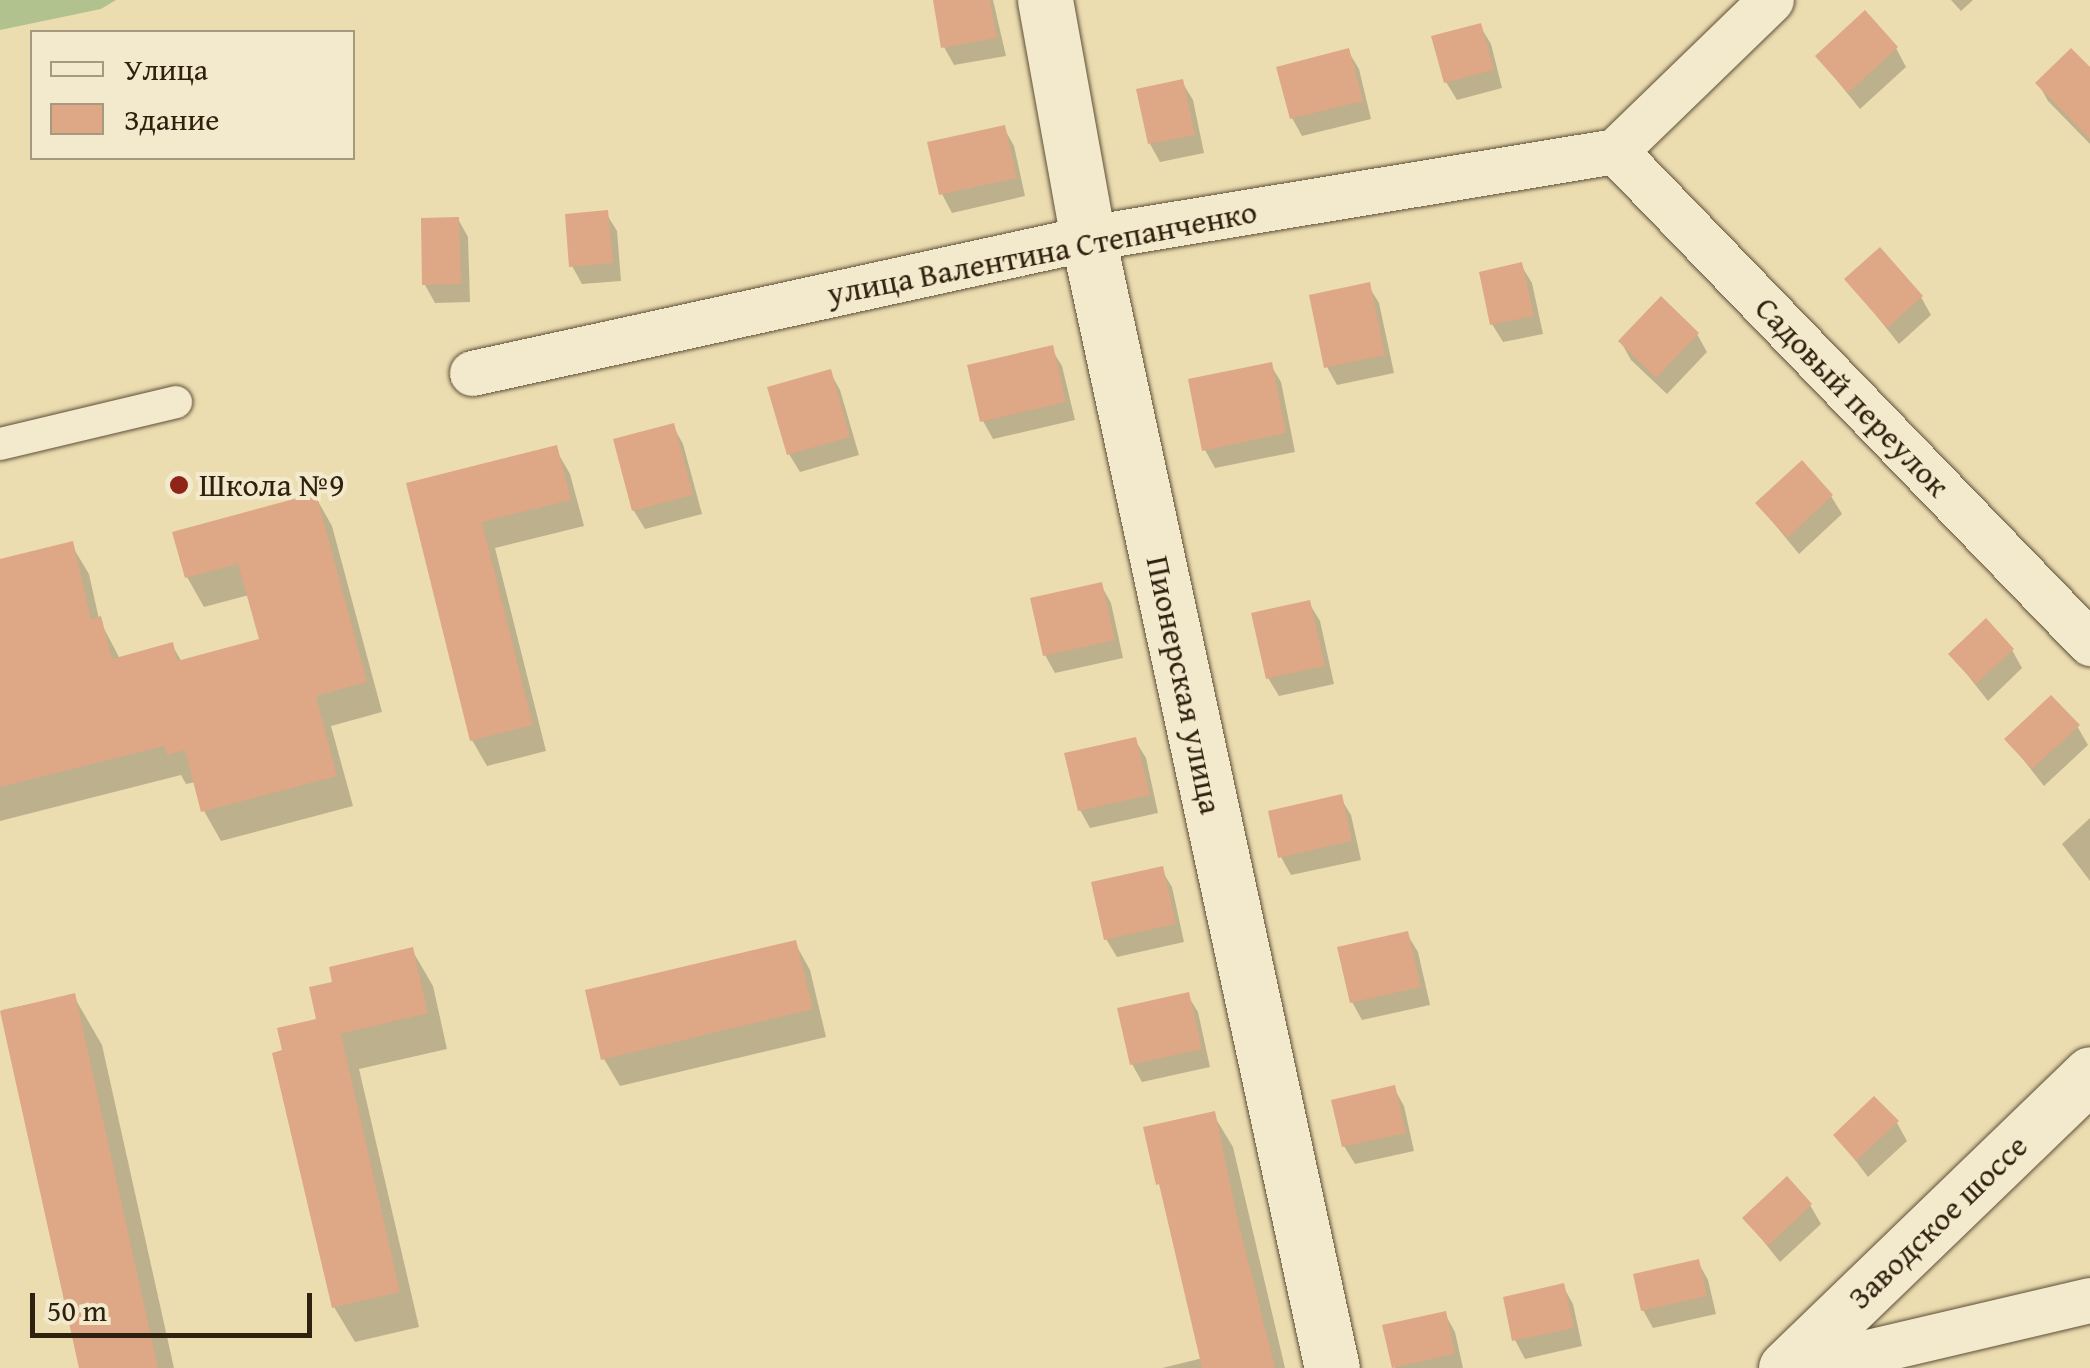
<!DOCTYPE html>
<meta charset="utf-8">
<style>
body{margin:0}
#map{position:relative;width:2090px;height:1368px;overflow:hidden;background:#ecddb1;font-family:"Gentium Book Plus",serif}
div>[style]{position:absolute}
[style*='--x']{left:calc(var(--x)*1px);top:calc(var(--y)*1px);width:calc(var(--w)*1px);rotate:calc(var(--a)*1deg)}
.green>*{inset:0;background:#b2c28f}
.shadow>*{inset:0;background:#0003}
.building>*{inset:0;background:#dea785}
.roads{filter:drop-shadow(0 0 2px #5e5038) drop-shadow(0 0 2px #5e5038)}
.pedestrian>*{height:32px;margin:-16px;padding:0 16px;transform-origin:16px;border-radius:16px;background:#f3e9cc}
.minor>*{height:45px;margin:-22.5px;padding:0 22.5px;transform-origin:22.5px;border-radius:22.5px;background:#f3e9cc}
.tertiary>*{height:55px;margin:-27.5px;padding:0 27.5px;transform-origin:27.5px;border-radius:27.5px;background:#f3e9cc}
.dots>*{width:28px;height:28px;translate:-50% -50%;box-sizing:border-box;border:5px solid #f3e9cc;border-radius:50%}
span{translate:-50% -50%;white-space:nowrap;text-align:center;line-height:1.15;-webkit-text-stroke:8px #f3e9cc;paint-order:stroke}
.street-label{font-size:32px;color:#2f210f}
.poi-label{font-size:32px;color:#2f210f}
.left{translate:0 -50%;text-align:left}
.legend{position:absolute;left:30px;top:30px;width:325px;height:130px;box-sizing:border-box;background:#f3e9cc;border:2px solid #a59980;margin:0;padding:12px 18px;list-style:none;font-size:30px;color:#2f210f}
.legend li{display:flex;align-items:center;gap:20px;height:50px}
.legend b{width:50px;border:2px solid #a59980}
.scale{position:absolute;left:30px;top:1293px;width:282px;height:45px;box-sizing:border-box;border:5px solid #2f210f;border-top:0;padding-left:12px;font-size:30px;line-height:35px;white-space:nowrap;color:#2f210f;-webkit-text-stroke:8px #f3e9cc;paint-order:stroke}
</style>
<div id="map">
<div class="green">
<i style="clip-path:polygon(0 0,116px 0,101px 9px,0 30px)"></i>
</div>
<div class="shadow">
<i style="clip-path:polygon(935px 0,993px 0,1006px 56px,954px 65px,944px 47px)"></i>
<i style="clip-path:polygon(1951px 0,1973px 0,1961px 11px)"></i>
<i style="clip-path:polygon(1480px 26px,1491px 44px,1502px 88px,1457px 100px,1446px 82px)"></i>
<i style="clip-path:polygon(1896px 48px,1906px 67px,1860px 109px,1818px 57px)"></i>
<i style="clip-path:polygon(1348px 51px,1359px 69px,1371px 119px,1302px 136px,1292px 118px)"></i>
<i style="clip-path:polygon(2090px 71px,2090px 144px,2048px 101px,2038px 83px)"></i>
<i style="clip-path:polygon(1182px 82px,1193px 100px,1204px 153px,1160px 162px,1150px 144px)"></i>
<i style="clip-path:polygon(1004px 128px,1014px 146px,1025px 196px,952px 213px,942px 194px)"></i>
<i style="clip-path:polygon(606px 213px,617px 231px,621px 281px,582px 284px,572px 266px)"></i>
<i style="clip-path:polygon(458px 219px,468px 237px,470px 302px,435px 303px,425px 285px)"></i>
<i style="clip-path:polygon(1521px 265px,1532px 283px,1543px 334px,1503px 342px,1492px 324px)"></i>
<i style="clip-path:polygon(1847px 279px,1921px 297px,1931px 315px,1899px 344px)"></i>
<i style="clip-path:polygon(1368px 285px,1379px 303px,1394px 373px,1337px 385px,1327px 367px)"></i>
<i style="clip-path:polygon(1697px 334px,1707px 352px,1667px 394px,1631px 360px,1621px 342px)"></i>
<i style="clip-path:polygon(1051px 348px,1062px 366px,1075px 420px,993px 439px,983px 421px)"></i>
<i style="clip-path:polygon(1270px 364px,1281px 382px,1295px 452px,1215px 468px,1205px 450px)"></i>
<i style="clip-path:polygon(830px 372px,840px 390px,859px 455px,800px 472px,789px 454px)"></i>
<i style="clip-path:polygon(673px 426px,683px 444px,702px 514px,645px 529px,634px 511px,616px 441px)"></i>
<i style="clip-path:polygon(555px 448px,570px 474px,584px 526px,495px 548px,546px 751px,487px 766px,472px 740px,409px 484px)"></i>
<i style="clip-path:polygon(315px 496px,332px 526px,382px 712px,331px 726px,353px 806px,221px 841px,204px 811px,196px 782px,186px 784px,181px 775px,0 821px,0 562px,71px 544px,89px 574px,99px 619px,120px 659px,172px 645px,182px 662px,262px 641px,249px 595px,204px 607px,187px 577px)"></i>
<i style="clip-path:polygon(1831px 496px,1842px 514px,1799px 554px,1758px 504px)"></i>
<i style="clip-path:polygon(1101px 585px,1111px 603px,1123px 658px,1055px 673px,1045px 655px)"></i>
<i style="clip-path:polygon(1309px 603px,1320px 621px,1334px 684px,1279px 696px,1268px 678px)"></i>
<i style="clip-path:polygon(2012px 650px,2022px 668px,1988px 701px,1951px 654px)"></i>
<i style="clip-path:polygon(2077px 726px,2088px 745px,2044px 786px,2007px 739px)"></i>
<i style="clip-path:polygon(1135px 740px,1146px 758px,1158px 813px,1090px 828px,1080px 810px)"></i>
<i style="clip-path:polygon(1340px 797px,1351px 815px,1361px 860px,1291px 875px,1281px 857px)"></i>
<i style="clip-path:polygon(2090px 818px,2090px 881px,2062px 844px)"></i>
<i style="clip-path:polygon(1161px 869px,1172px 887px,1184px 942px,1117px 957px,1106px 939px)"></i>
<i style="clip-path:polygon(1407px 934px,1418px 952px,1430px 1005px,1362px 1020px,1352px 1002px)"></i>
<i style="clip-path:polygon(795px 943px,810px 970px,826px 1037px,620px 1086px,604px 1059px)"></i>
<i style="clip-path:polygon(412px 950px,433px 986px,447px 1049px,359px 1069px,419px 1327px,355px 1342px,334px 1307px,285px 1052px,319px 1021px,335px 983px)"></i>
<i style="clip-path:polygon(1187px 994px,1198px 1012px,1210px 1067px,1142px 1082px,1132px 1064px)"></i>
<i style="clip-path:polygon(73px 995px,102px 1045px,174px 1368px,81px 1368px,2px 1010px)"></i>
<i style="clip-path:polygon(1394px 1088px,1404px 1106px,1414px 1151px,1355px 1164px,1344px 1146px)"></i>
<i style="clip-path:polygon(1213px 1114px,1233px 1147px,1285px 1368px,1162px 1368px,1203px 1358px)"></i>
<i style="clip-path:polygon(1897px 1123px,1907px 1141px,1868px 1177px,1836px 1135px)"></i>
<i style="clip-path:polygon(1810px 1205px,1821px 1224px,1780px 1262px,1745px 1218px)"></i>
<i style="clip-path:polygon(1698px 1262px,1708px 1280px,1716px 1314px,1653px 1328px,1643px 1310px)"></i>
<i style="clip-path:polygon(1563px 1286px,1573px 1304px,1582px 1346px,1525px 1359px,1515px 1340px,1506px 1299px)"></i>
<i style="clip-path:polygon(1445px 1314px,1455px 1332px,1463px 1368px,1395px 1368px,1386px 1327px)"></i>
</div>
<div class="building">
<i style="clip-path:polygon(933px 0,990px 0,997px 38px,941px 48px)"></i>
<i style="clip-path:polygon(1865px 10px,1898px 47px,1848px 93px,1815px 56px)"></i>
<i style="clip-path:polygon(1481px 23px,1494px 70px,1444px 83px,1431px 36px)"></i>
<i style="clip-path:polygon(1349px 48px,1363px 101px,1290px 119px,1276px 67px)"></i>
<i style="clip-path:polygon(2071px 48px,2090px 67px,2090px 139px,2035px 83px)"></i>
<i style="clip-path:polygon(1183px 79px,1195px 135px,1148px 144px,1136px 89px)"></i>
<i style="clip-path:polygon(1005px 125px,1017px 178px,939px 195px,927px 142px)"></i>
<i style="clip-path:polygon(608px 210px,613px 263px,569px 267px,565px 214px)"></i>
<i style="clip-path:polygon(459px 217px,461px 284px,422px 285px,421px 218px)"></i>
<i style="clip-path:polygon(1880px 247px,1923px 296px,1887px 328px,1844px 279px)"></i>
<i style="clip-path:polygon(1522px 262px,1534px 316px,1490px 325px,1479px 272px)"></i>
<i style="clip-path:polygon(1370px 282px,1385px 355px,1324px 368px,1309px 295px)"></i>
<i style="clip-path:polygon(1661px 296px,1699px 333px,1656px 378px,1618px 341px)"></i>
<i style="clip-path:polygon(1053px 345px,1066px 402px,980px 422px,967px 365px)"></i>
<i style="clip-path:polygon(1272px 362px,1286px 433px,1202px 451px,1188px 379px)"></i>
<i style="clip-path:polygon(831px 369px,850px 437px,787px 455px,767px 387px)"></i>
<i style="clip-path:polygon(674px 423px,693px 495px,632px 511px,613px 439px)"></i>
<i style="clip-path:polygon(557px 445px,571px 500px,482px 522px,533px 725px,470px 741px,406px 483px)"></i>
<i style="clip-path:polygon(1802px 460px,1833px 495px,1787px 538px,1755px 503px)"></i>
<i style="clip-path:polygon(316px 493px,367px 682px,316px 696px,337px 776px,201px 812px,185px 750px,167px 755px,164px 746px,0 787px,0 559px,73px 541px,91px 619px,101px 616px,112px 659px,173px 642px,177px 661px,259px 639px,238px 564px,185px 578px,172px 532px)"></i>
<i style="clip-path:polygon(1102px 582px,1115px 640px,1043px 656px,1030px 598px)"></i>
<i style="clip-path:polygon(1310px 600px,1325px 666px,1266px 679px,1251px 613px)"></i>
<i style="clip-path:polygon(1986px 618px,2014px 649px,1976px 684px,1948px 654px)"></i>
<i style="clip-path:polygon(2051px 695px,2080px 725px,2032px 769px,2004px 739px)"></i>
<i style="clip-path:polygon(1136px 737px,1150px 795px,1078px 811px,1064px 753px)"></i>
<i style="clip-path:polygon(1342px 794px,1352px 841px,1278px 858px,1268px 811px)"></i>
<i style="clip-path:polygon(1163px 866px,1176px 924px,1104px 940px,1091px 882px)"></i>
<i style="clip-path:polygon(1408px 931px,1421px 987px,1350px 1003px,1337px 947px)"></i>
<i style="clip-path:polygon(796px 940px,813px 1009px,601px 1060px,585px 990px)"></i>
<i style="clip-path:polygon(413px 947px,428px 1013px,341px 1034px,400px 1292px,332px 1308px,272px 1053px,282px 1050px,277px 1028px,316px 1019px,309px 987px,332px 982px,329px 967px)"></i>
<i style="clip-path:polygon(1189px 992px,1202px 1049px,1130px 1065px,1117px 1008px)"></i>
<i style="clip-path:polygon(75px 993px,158px 1368px,79px 1368px,0 1011px)"></i>
<i style="clip-path:polygon(1395px 1085px,1406px 1133px,1342px 1147px,1331px 1100px)"></i>
<i style="clip-path:polygon(1874px 1096px,1899px 1121px,1856px 1161px,1833px 1135px)"></i>
<i style="clip-path:polygon(1215px 1111px,1238px 1221px,1275px 1368px,1202px 1368px,1159px 1184px,1156px 1185px,1143px 1127px)"></i>
<i style="clip-path:polygon(1787px 1176px,1812px 1204px,1768px 1246px,1742px 1218px)"></i>
<i style="clip-path:polygon(1699px 1259px,1707px 1296px,1641px 1311px,1633px 1274px)"></i>
<i style="clip-path:polygon(1564px 1283px,1574px 1328px,1512px 1341px,1503px 1297px)"></i>
<i style="clip-path:polygon(1446px 1311px,1455px 1354px,1392px 1368px,1382px 1325px)"></i>
</div>
<div class="roads">
<div class="pedestrian">
<i style="--x:0;--y:444;--w:181;--a:-13.4"></i>
</div>
<div class="minor">
<i style="--x:1615;--y:151;--w:684;--a:46.01"></i>
<i style="--x:1615;--y:151;--w:217;--a:-44.1"></i>
<i style="--x:472;--y:373;--w:631;--a:-12.36"></i>
<i style="--x:1088;--y:238;--w:534;--a:-9.37"></i>
<i style="--x:1800;--y:1368;--w:298;--a:-13.2"></i>
</div>
<div class="tertiary">
<i style="--x:1045;--y:0;--w:242;--a:79.8"></i>
<i style="--x:1088;--y:238;--w:1156;--a:77.82"></i>
<i style="--x:1786;--y:1368;--w:423;--a:-44"></i>
</div>
</div>
<div class="dots">
<i style="left:179px;top:485px;background:#8f2418"></i>
</div>
<div class="street-label">
<span style="left:1042px;top:253px;rotate:-11deg">улица Валентина Степанченко</span>
<span style="left:1852px;top:397px;rotate:46deg">Садовый переулок</span>
<span style="left:1184px;top:685px;rotate:78deg">Пионерская улица</span>
<span style="left:1938px;top:1222px;rotate:-44deg">Заводское шоссе</span>
</div>
<div class="poi-label">
<span class="left" style="left:199px;top:485px">Школа №9</span>
</div>
<ul class="legend">
<li><b style="height:12px;background:#f3e9cc"></b>Улица</li>
<li><b style="height:28px;background:#dea785"></b>Здание</li>
</ul>
<div class="scale">50 m</div>
</div>
